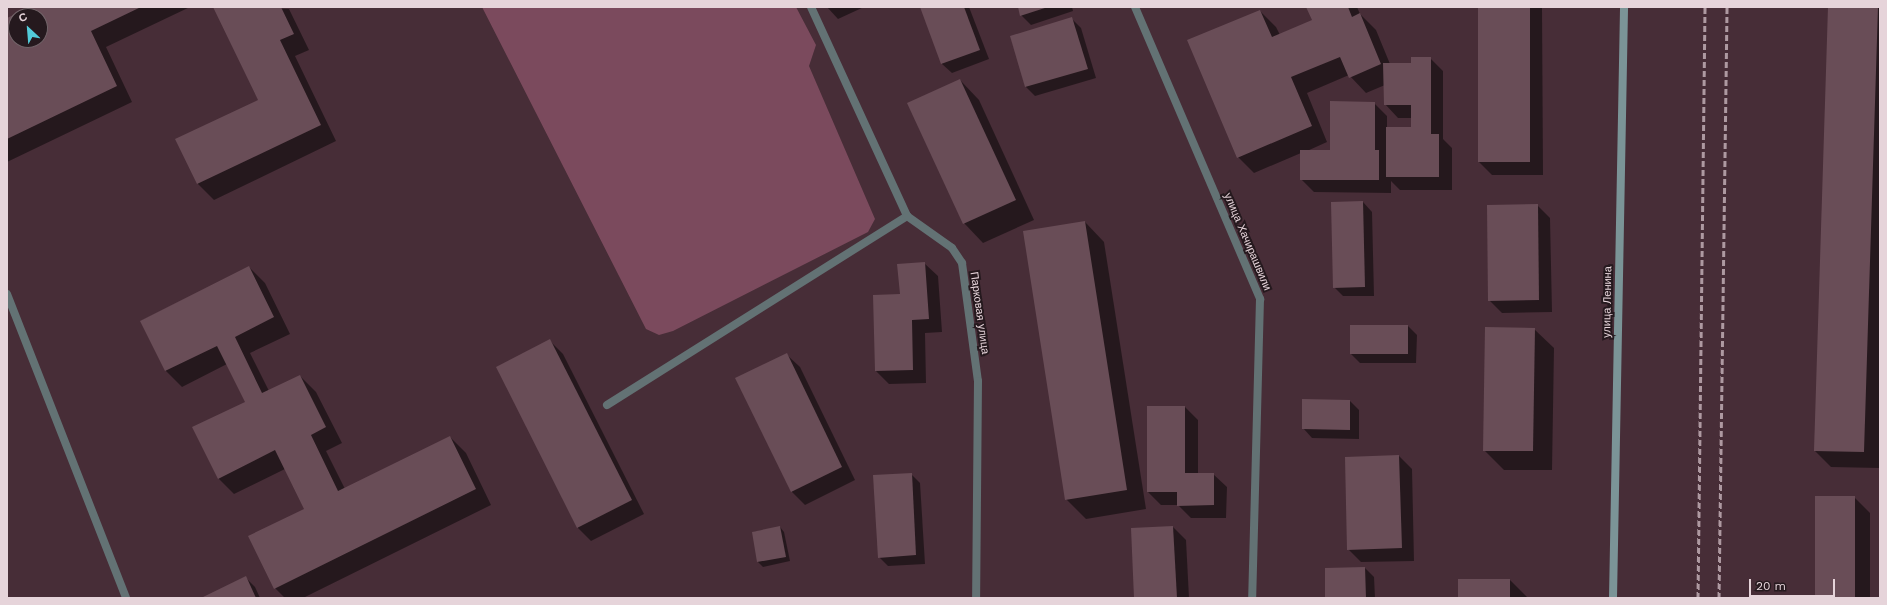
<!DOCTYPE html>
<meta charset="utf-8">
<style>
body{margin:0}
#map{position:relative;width:1887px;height:605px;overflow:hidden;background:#472d37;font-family:"Work Sans",sans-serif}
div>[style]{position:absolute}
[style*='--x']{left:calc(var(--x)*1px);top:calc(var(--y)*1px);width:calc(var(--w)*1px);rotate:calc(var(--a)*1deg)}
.green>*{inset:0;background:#7b4a5d}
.shadow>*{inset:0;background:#0007}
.building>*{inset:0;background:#694d57}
.lane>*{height:8px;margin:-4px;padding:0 4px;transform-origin:4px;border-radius:4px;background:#637274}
.street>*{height:8px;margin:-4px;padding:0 4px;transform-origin:4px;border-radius:4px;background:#637274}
.secondary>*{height:8px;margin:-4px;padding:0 4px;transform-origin:4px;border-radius:4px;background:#7b9497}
.rail>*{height:3px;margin-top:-1.5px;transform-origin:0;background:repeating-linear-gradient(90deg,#ae99a1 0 6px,transparent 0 9px)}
span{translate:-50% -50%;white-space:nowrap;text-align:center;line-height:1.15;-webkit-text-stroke:4px #25191e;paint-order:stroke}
.street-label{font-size:11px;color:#e6d4da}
.frame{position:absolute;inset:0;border:8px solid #e6d4da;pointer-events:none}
.north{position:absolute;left:8px;top:8px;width:40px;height:40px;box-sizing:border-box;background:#25191e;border:1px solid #726469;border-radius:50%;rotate:334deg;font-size:11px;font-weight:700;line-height:16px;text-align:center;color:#e6d4da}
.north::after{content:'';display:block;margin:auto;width:14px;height:18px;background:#52cbd9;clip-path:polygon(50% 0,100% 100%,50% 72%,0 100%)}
.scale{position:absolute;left:1749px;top:579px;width:86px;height:18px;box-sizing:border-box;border:2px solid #e6d4da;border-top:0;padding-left:5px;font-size:12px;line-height:14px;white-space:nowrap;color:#e6d4da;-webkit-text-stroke:3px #25191e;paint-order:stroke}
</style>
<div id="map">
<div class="green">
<i style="clip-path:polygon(482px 7px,796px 7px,816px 45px,809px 66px,875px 219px,868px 232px,673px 331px,659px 335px,646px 329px)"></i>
</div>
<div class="shadow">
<i style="clip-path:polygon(evenodd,33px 7px,190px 7px,106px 47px,132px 102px,7px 162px,7px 19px,33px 7px,16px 16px,40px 16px,40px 40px,16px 40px,16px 16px)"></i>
<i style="clip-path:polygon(214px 7px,289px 9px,309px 50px,295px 56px,336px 141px,214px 200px,198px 184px,177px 140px,259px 101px)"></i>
<i style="clip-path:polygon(827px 7px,864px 7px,838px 19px)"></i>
<i style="clip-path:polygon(921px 7px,969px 7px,989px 59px,952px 73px,942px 64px)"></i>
<i style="clip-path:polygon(1019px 7px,1072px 7px,1073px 11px,1031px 25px,1021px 15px)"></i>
<i style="clip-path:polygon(evenodd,1307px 7px,1357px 7px,1360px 14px,1376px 30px,1390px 64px,1412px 64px,1430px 58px,1443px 71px,1443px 139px,1452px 148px,1452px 190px,1400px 190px,1391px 181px,1391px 193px,1314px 192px,1301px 179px,1301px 153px,1254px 173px,1238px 157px,1260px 11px,1276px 27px,1280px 35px,1313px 21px,1307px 7px,1349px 75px,1366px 93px,1385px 85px,1385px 104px,1398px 118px,1412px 118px,1412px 128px,1387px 128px,1387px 116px,1374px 103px,1331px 151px,1307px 151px,1327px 142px,1307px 93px,1349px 75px)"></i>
<i style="clip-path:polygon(1479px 7px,1542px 7px,1543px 175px,1492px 175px,1479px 162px)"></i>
<i style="clip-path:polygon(1829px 7px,1880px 7px,1879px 468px,1831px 467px,1815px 451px)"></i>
<i style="clip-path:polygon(1072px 19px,1081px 28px,1096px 78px,1035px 96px,1026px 87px,1011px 37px)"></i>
<i style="clip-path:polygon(960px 80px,979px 100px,1034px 220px,983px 243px,964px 223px)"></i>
<i style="clip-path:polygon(1363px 202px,1372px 212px,1374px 296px,1343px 296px,1334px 287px)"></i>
<i style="clip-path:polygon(1537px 205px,1550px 218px,1552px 312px,1502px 313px,1489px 300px)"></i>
<i style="clip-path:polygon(1085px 222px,1104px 242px,1146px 509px,1086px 519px,1066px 499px)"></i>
<i style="clip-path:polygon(924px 263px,938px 276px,942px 332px,925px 333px,926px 383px,889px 384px,876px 371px,901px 295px)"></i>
<i style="clip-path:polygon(249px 267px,265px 283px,290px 334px,250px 353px,269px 391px,300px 376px,316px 392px,342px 443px,326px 451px,345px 489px,450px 437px,466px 453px,491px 505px,303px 598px,285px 598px,275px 588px,305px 509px,285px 469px,234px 494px,218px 478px,246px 402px,227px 364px,182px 387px,166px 371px,141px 321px)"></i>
<i style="clip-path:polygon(1408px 326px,1417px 335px,1416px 363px,1360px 363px,1351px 354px)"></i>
<i style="clip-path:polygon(1534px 329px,1554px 348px,1552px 470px,1504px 470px,1484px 450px)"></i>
<i style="clip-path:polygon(550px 341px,563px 354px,644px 514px,591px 541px,578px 528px)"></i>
<i style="clip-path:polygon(786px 354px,800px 367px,855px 480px,805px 505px,792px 492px)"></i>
<i style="clip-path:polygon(1303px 400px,1350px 401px,1359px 410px,1359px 439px,1312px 438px,1303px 428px)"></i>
<i style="clip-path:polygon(1185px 407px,1198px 420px,1198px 474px,1213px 474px,1227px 487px,1226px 518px,1191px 518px,1178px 505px,1161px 505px,1148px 492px)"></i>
<i style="clip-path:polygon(1399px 456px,1412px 469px,1414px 561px,1361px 562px,1348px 549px,1346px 458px)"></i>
<i style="clip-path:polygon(911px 474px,920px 483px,925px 564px,888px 566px,879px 557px)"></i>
<i style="clip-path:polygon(1854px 497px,1870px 513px,1870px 598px,1816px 598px)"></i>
<i style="clip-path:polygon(780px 527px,784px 532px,790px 561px,763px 567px,758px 562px,753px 532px)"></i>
<i style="clip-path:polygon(1173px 527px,1186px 540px,1189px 598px,1135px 598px)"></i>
<i style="clip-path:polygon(1365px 568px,1374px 577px,1375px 598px,1326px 598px,1326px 569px)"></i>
<i style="clip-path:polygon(246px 578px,255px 587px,260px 598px,203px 598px)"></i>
<i style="clip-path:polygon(1510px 580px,1528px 598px,1459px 598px)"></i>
</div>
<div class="building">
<i style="clip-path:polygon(evenodd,31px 7px,141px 7px,91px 31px,117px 86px,7px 139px,7px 18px,31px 7px,16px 16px,40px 16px,40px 40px,16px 40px,16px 16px)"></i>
<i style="clip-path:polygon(213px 7px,281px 7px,294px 34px,280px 40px,321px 125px,197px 184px,175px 139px,258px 100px)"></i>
<i style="clip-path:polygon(920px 7px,964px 7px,980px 50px,941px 64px)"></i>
<i style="clip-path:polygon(1018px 7px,1048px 7px,1020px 16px)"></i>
<i style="clip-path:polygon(1306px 7px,1348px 7px,1352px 17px,1360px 13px,1381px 64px,1349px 78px,1340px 57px,1291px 77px,1312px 126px,1237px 158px,1187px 40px,1260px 10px,1272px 37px,1312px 20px)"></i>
<i style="clip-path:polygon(1478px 7px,1530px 7px,1530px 162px,1478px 162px)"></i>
<i style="clip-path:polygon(1828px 7px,1878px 7px,1864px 452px,1814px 451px)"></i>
<i style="clip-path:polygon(1072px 17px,1088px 69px,1025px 87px,1010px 36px)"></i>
<i style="clip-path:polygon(1411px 57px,1431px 57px,1431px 134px,1439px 134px,1439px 177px,1386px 177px,1386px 127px,1411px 127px,1411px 105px,1384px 105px,1383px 63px,1411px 63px)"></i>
<i style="clip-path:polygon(960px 79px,1016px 200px,963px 224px,907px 103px)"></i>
<i style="clip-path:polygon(1330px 101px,1375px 102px,1375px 150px,1379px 150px,1379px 180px,1300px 180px,1300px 150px,1330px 150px)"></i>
<i style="clip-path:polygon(1363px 201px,1365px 287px,1333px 288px,1331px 202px)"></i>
<i style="clip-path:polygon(1538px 204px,1539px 300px,1488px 301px,1487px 205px)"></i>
<i style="clip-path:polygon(1085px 221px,1127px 490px,1065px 500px,1023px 231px)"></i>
<i style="clip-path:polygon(925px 262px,929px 319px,912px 320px,913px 370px,875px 371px,873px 295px,900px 294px,897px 264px)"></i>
<i style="clip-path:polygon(249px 266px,274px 317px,235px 337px,262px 393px,300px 375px,326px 427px,311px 435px,338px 491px,450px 436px,476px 489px,274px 589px,248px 536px,304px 509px,275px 450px,218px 479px,192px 427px,245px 402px,217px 346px,165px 371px,140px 321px)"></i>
<i style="clip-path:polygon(1350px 325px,1408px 325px,1408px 354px,1350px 354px)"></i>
<i style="clip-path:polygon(1485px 327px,1535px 328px,1533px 451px,1483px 451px)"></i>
<i style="clip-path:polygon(550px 339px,632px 500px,577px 528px,496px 367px)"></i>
<i style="clip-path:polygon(787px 353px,842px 467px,791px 492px,735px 378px)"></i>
<i style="clip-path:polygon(1302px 399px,1350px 400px,1350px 430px,1302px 429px)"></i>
<i style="clip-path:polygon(1147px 406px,1185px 406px,1185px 473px,1214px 473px,1214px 505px,1177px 506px,1177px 492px,1147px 492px)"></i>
<i style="clip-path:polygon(1399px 455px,1402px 548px,1347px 550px,1345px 457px)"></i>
<i style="clip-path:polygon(912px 473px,916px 555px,878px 558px,873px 475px)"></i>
<i style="clip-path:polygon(1815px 496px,1855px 496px,1855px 598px,1815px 598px)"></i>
<i style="clip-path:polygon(780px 526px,786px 557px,757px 562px,752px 532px)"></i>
<i style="clip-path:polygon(1173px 526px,1177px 598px,1134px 598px,1131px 528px)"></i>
<i style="clip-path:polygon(1365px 567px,1366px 598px,1325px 598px,1325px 568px)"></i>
<i style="clip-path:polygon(246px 576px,256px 598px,201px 598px)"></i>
<i style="clip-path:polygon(1458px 579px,1510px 579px,1510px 598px,1458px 598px)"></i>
</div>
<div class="lane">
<i style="--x:607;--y:405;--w:355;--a:-32.2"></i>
</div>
<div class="street">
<i style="--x:811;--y:7;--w:230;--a:65.3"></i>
<i style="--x:907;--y:216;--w:55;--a:35.4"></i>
<i style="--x:952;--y:248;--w:18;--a:56"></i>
<i style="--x:962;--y:263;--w:119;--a:82.3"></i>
<i style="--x:978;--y:381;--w:217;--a:90.5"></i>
<i style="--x:1135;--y:7;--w:318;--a:66.8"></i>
<i style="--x:1260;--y:299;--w:299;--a:91.5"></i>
<i style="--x:7;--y:294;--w:326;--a:68.6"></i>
</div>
<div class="secondary">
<i style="--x:1613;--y:598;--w:591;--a:-88.93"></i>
</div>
<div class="rail">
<i style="--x:1698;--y:598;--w:591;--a:-89.32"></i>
<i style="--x:1719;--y:598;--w:591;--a:-89.22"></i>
</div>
<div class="street-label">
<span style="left:1247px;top:242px;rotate:67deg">улица Хачирашвили</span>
<span style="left:1608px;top:302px;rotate:-89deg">улица Ленина</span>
<span style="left:979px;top:313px;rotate:82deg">Парковая улица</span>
</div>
<div class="frame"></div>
<div class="north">С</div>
<div class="scale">20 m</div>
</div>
